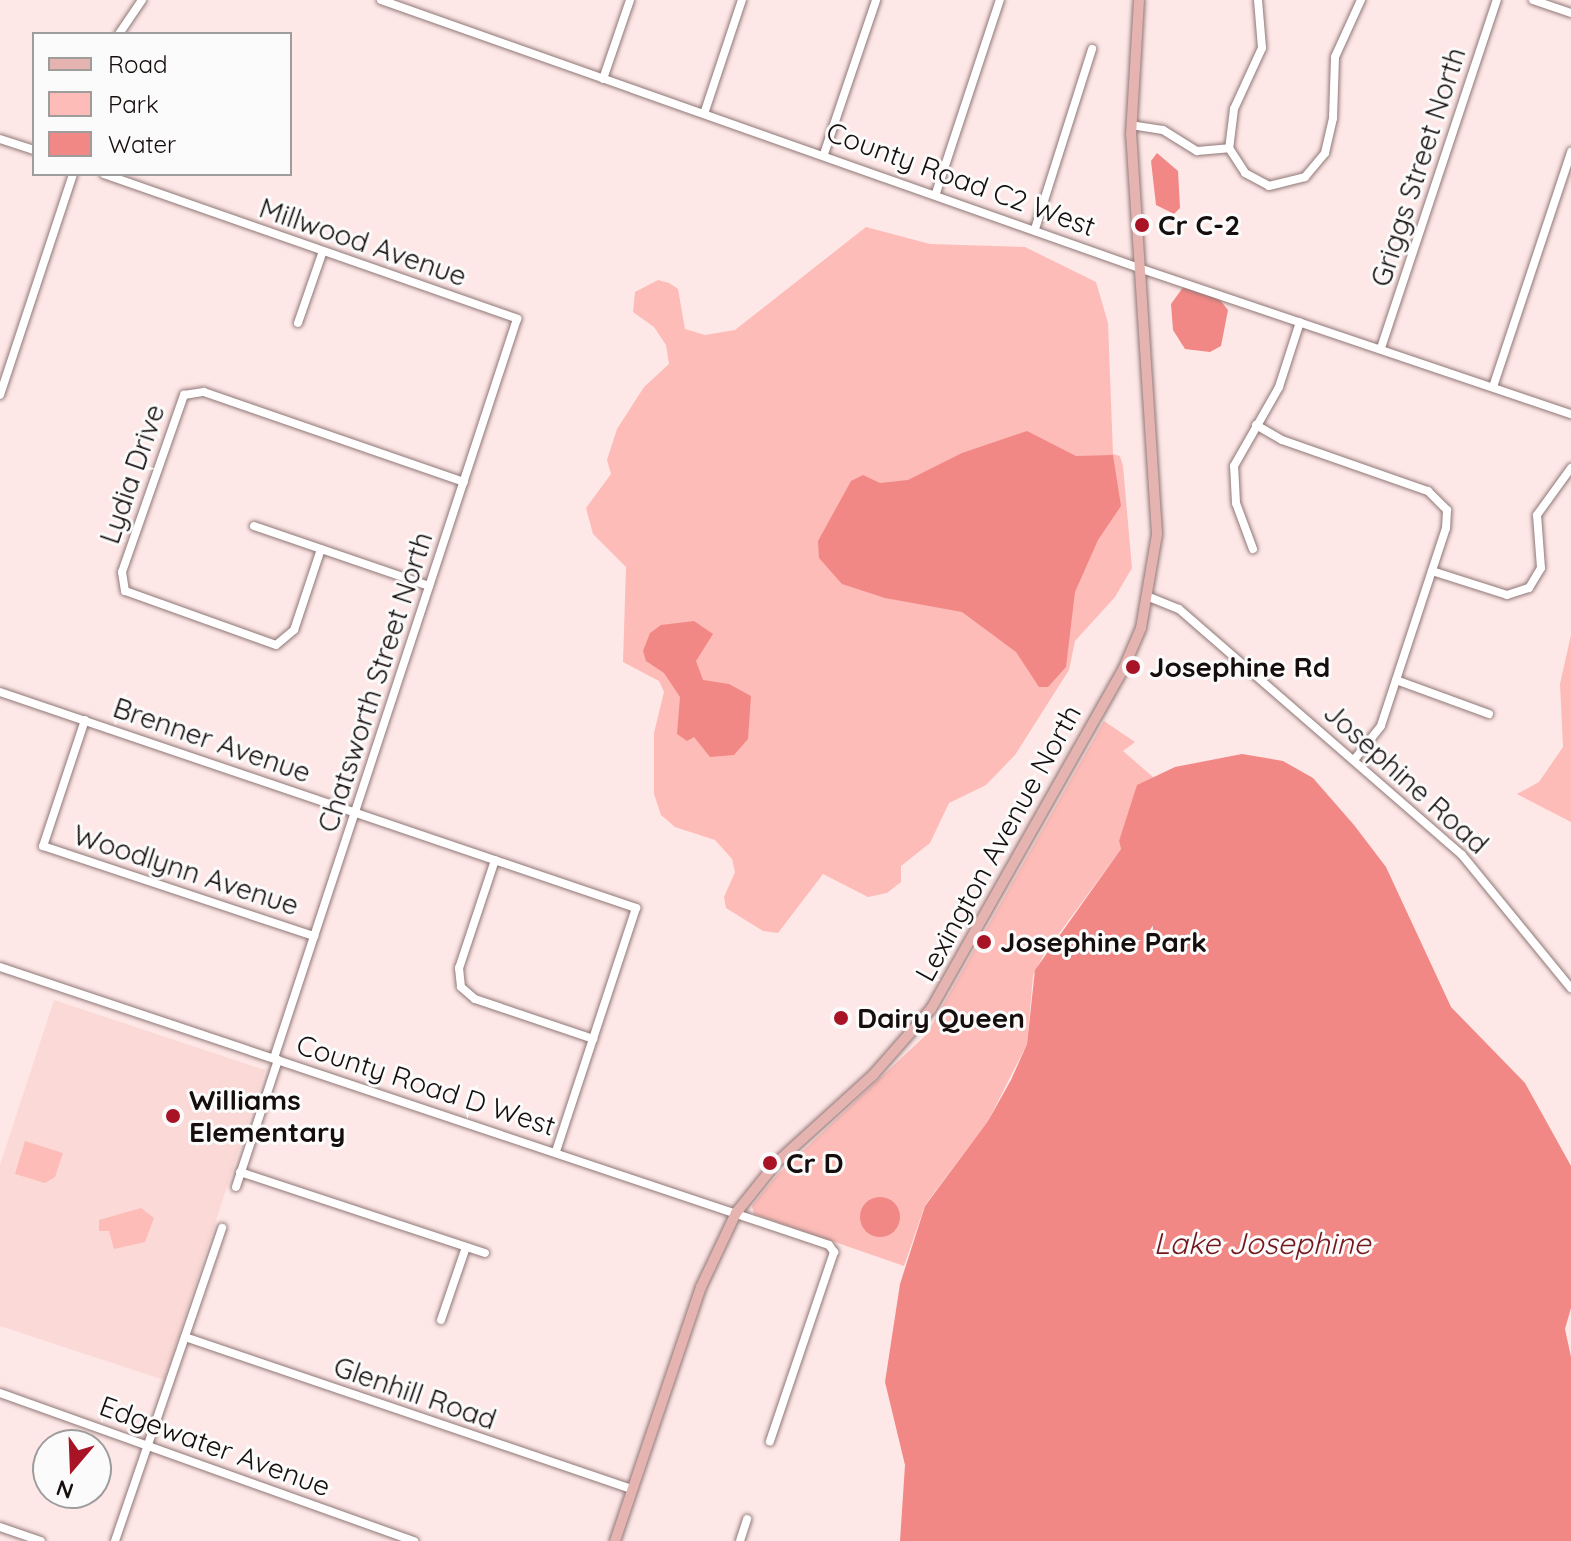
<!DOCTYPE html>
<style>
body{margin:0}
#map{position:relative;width:1571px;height:1541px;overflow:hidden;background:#fee8e7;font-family:Quicksand,sans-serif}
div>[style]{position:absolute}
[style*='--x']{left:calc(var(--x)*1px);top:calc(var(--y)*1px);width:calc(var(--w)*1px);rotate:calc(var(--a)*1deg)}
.built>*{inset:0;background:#fbd9d6}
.green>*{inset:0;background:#fdbcb8}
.water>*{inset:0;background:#f28885}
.round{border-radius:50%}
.roads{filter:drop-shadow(0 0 2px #8f7776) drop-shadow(0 0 2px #8f7776)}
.minor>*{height:8px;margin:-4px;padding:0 4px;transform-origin:4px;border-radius:4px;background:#fff}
.major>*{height:10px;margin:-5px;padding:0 5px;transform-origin:5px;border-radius:5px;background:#e5b3b0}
.dots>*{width:22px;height:22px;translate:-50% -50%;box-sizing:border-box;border:4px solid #fbfbfb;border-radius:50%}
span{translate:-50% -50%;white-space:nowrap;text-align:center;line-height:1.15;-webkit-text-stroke:6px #fbfbfb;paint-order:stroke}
.street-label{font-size:28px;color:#160d0d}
.poi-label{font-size:28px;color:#160d0d;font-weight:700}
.left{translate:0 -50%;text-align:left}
.water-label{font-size:30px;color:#74171d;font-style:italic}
.legend{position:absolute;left:32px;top:32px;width:260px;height:144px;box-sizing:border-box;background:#fbfbfb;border:2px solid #9f9c9c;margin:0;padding:10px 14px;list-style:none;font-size:24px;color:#160d0d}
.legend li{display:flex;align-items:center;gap:16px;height:40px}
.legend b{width:40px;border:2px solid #9f9c9c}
.north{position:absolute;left:32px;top:1429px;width:80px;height:80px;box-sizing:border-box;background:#fbfbfb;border:2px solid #9f9c9c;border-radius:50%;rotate:199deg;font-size:22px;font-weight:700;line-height:32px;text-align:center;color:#160d0d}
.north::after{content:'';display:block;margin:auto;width:28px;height:36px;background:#a91326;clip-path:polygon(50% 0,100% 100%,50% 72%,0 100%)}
</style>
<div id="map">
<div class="built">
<i style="clip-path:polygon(54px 1000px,265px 1070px,164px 1380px,0 1326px,0 1165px)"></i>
</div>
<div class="green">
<i style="clip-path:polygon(866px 227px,930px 244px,1025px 247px,1096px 282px,1108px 323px,1113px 454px,1120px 456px,1123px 466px,1132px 568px,1115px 597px,1075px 641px,1069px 670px,1015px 755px,986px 785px,949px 803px,930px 843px,901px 866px,901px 882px,887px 893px,868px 897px,823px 874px,778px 933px,763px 931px,726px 908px,724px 897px,735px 872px,732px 859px,715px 840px,675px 827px,661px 815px,654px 794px,654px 733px,664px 692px,659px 681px,623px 662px,626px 567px,593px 534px,586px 508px,611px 474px,607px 460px,617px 429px,644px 387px,669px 364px,666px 345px,654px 327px,633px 312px,635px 292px,658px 280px,669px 283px,678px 289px,685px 329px,705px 335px,735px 330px)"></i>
<i style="clip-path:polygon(1571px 635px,1571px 822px,1517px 794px,1539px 782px,1563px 747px,1560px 684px)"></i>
<i style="clip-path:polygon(1104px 721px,1135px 742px,1123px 751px,1153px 777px,1140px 788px,1119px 841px,1121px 849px,1044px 954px,1033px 976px,1027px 1044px,988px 1121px,925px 1205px,904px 1266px,754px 1214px,752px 1206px,777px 1175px,926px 1035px)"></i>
<i style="clip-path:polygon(25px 1141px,63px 1153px,55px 1177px,45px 1183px,15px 1174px)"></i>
<i style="clip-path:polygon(141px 1208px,154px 1218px,145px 1242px,114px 1249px,109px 1231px,99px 1231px,99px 1220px)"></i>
</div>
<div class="water">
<i style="clip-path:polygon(1157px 153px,1178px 171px,1180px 208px,1174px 214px,1156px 205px,1151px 161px)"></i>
<i style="clip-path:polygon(1184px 286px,1216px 295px,1228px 310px,1221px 346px,1210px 352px,1185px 349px,1173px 330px,1171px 304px)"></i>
<i style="clip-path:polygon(1027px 431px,1076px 456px,1113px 455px,1121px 506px,1098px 540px,1075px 592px,1066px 667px,1048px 687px,1039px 687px,1016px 652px,962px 612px,885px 598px,842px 584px,819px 558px,818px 541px,851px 481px,863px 475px,880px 483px,908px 480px,962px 453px)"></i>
<i style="clip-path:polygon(694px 621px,713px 634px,696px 661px,703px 680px,729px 684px,751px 696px,748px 739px,734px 755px,710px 757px,694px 737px,687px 741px,677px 734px,680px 697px,664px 673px,646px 661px,643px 651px,650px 633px,661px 625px)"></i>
<i style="clip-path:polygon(1242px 754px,1283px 761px,1313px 778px,1354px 825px,1386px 867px,1451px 1007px,1525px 1083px,1571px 1166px,1571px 1308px,1565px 1329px,1571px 1357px,1571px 1541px,900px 1541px,905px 1465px,885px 1382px,900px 1284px,925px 1206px,988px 1121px,1011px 1080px,1027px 1044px,1035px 970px,1121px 849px,1119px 841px,1137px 785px,1175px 767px)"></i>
<i class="round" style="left:860px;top:1197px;width:40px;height:40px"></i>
</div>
<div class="roads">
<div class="minor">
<i style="--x:381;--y:0;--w:804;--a:19.47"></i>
<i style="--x:1139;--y:268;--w:456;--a:18.7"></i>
<i style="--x:1258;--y:0;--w:48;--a:85.2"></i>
<i style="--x:1262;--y:48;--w:67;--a:114.7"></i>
<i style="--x:1234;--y:109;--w:39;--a:97"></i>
<i style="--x:1229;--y:148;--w:30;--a:57"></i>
<i style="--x:1245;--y:173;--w:27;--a:28"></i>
<i style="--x:1269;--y:186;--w:37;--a:-14"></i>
<i style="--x:1305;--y:177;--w:31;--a:-50"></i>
<i style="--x:1325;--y:153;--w:36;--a:-77"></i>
<i style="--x:1333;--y:118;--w:61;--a:-88.1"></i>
<i style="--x:1335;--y:57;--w:63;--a:-65.5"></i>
<i style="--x:1533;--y:0;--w:40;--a:18.9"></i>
<i style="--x:119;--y:34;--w:41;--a:-55.9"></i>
<i style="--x:603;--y:79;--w:83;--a:-71.1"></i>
<i style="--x:705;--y:111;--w:117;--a:-71.6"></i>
<i style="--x:1131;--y:125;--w:32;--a:9"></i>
<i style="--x:1163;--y:130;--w:40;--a:32"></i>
<i style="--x:1197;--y:151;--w:32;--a:-5"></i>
<i style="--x:0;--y:139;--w:36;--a:18"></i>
<i style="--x:824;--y:154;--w:163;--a:-71.3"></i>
<i style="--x:104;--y:174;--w:438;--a:19.3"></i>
<i style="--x:517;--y:319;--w:778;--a:108.2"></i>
<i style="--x:936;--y:193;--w:203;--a:-71.7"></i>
<i style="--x:1035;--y:229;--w:189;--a:-72.4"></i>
<i style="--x:298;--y:323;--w:76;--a:-70.9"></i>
<i style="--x:1381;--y:348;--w:367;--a:-71.6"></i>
<i style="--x:1493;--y:387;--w:248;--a:-71.6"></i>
<i style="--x:0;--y:395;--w:233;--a:-71.7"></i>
<i style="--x:1256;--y:425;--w:30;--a:30"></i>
<i style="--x:1282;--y:440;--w:155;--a:19.3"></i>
<i style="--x:1428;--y:491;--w:27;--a:45"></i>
<i style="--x:1447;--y:510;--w:18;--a:93"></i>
<i style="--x:1446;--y:528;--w:208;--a:108.2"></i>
<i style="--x:1381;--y:726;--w:43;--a:128.5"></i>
<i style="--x:254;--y:526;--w:185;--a:18.9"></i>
<i style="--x:321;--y:549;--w:85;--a:108.4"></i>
<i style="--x:294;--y:630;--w:23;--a:140"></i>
<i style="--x:276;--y:645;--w:160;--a:-160.3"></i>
<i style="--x:125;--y:591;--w:19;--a:-99"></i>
<i style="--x:122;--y:572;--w:188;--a:-70.7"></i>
<i style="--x:184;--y:395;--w:20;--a:-9"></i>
<i style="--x:204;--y:392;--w:275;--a:19.1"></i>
<i style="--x:1253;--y:549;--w:49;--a:-110.3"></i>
<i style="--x:1236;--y:503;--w:37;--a:-93"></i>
<i style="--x:1234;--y:466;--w:91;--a:-60.3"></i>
<i style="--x:1279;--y:387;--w:68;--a:-72.1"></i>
<i style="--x:1432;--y:571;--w:79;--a:17.7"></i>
<i style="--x:1507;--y:595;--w:23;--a:-18"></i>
<i style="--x:1529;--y:588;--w:23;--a:-59"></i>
<i style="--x:1541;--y:568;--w:53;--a:-94.3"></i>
<i style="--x:1537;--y:515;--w:58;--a:-54.1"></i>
<i style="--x:1149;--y:597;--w:32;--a:22"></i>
<i style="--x:1179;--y:609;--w:375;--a:41"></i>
<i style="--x:1462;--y:855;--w:172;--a:50.7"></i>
<i style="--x:1396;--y:680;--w:99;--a:20.1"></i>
<i style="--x:0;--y:692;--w:672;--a:18.76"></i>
<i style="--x:636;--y:908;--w:256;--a:108.2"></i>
<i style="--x:85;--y:720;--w:133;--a:108.4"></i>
<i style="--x:43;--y:846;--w:286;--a:18.4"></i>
<i style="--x:495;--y:860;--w:114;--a:108.4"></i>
<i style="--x:459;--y:968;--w:19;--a:84"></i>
<i style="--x:461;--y:987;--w:18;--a:41"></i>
<i style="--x:475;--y:999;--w:125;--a:18.7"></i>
<i style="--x:0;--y:967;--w:874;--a:18.54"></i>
<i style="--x:829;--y:1245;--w:9;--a:54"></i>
<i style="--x:834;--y:1252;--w:200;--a:108.7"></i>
<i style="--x:240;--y:1172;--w:258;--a:18.3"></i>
<i style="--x:236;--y:1187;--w:134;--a:-71.7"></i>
<i style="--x:441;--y:1320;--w:77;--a:-71.1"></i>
<i style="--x:185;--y:1337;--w:472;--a:18.8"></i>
<i style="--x:0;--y:1393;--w:440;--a:19.7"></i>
<i style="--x:0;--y:1527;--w:43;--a:18.9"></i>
<i style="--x:115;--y:1541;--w:331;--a:-71.1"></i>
<i style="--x:740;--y:1541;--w:23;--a:-72"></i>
</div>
<div class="major">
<i style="--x:615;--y:1541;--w:268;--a:-71.3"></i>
<i style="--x:701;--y:1287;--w:82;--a:-64.7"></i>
<i style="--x:736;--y:1213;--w:64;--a:-51.3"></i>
<i style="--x:776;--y:1163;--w:132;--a:-42.2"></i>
<i style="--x:874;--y:1074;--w:86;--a:-48.8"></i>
<i style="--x:931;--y:1009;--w:390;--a:-60.5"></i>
<i style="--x:1123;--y:670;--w:46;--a:-66.8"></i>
<i style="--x:1141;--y:628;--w:95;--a:-80.3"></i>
<i style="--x:1157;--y:534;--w:400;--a:-93.7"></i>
<i style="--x:1131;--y:135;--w:135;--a:-86.6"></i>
</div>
</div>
<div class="dots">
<i style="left:1142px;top:225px;background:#a91326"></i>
<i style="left:1133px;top:667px;background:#a91326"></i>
<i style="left:984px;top:942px;background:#a91326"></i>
<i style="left:841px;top:1018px;background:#a91326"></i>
<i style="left:173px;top:1116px;background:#a91326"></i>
<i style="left:770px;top:1163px;background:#a91326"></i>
</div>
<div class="street-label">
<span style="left:1418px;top:167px;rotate:-72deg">Griggs Street North</span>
<span style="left:961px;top:179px;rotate:20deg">County Road C2 West</span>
<span style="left:363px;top:242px;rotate:19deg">Millwood Avenue</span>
<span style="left:132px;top:474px;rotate:-71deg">Lydia Drive</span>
<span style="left:375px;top:682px;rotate:-72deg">Chatsworth Street North</span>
<span style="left:212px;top:740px;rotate:19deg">Brenner Avenue</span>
<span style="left:1406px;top:778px;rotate:42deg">Josephine Road</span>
<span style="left:998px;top:843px;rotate:-61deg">Lexington Avenue North</span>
<span style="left:186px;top:870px;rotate:18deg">Woodlynn Avenue</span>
<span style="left:426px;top:1085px;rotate:18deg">County Road D West</span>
<span style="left:415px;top:1393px;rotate:19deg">Glenhill Road</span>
<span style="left:215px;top:1446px;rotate:20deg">Edgewater Avenue</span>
</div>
<div class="poi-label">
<span class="left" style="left:1158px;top:225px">Cr C-2</span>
<span class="left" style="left:1149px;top:667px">Josephine Rd</span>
<span class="left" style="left:1000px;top:942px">Josephine Park</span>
<span class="left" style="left:857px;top:1018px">Dairy Queen</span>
<span class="left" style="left:189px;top:1116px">Williams<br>Elementary</span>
<span class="left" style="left:786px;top:1163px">Cr D</span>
</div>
<div class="water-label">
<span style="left:1262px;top:1243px">Lake Josephine</span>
</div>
<ul class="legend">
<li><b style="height:10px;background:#e5b3b0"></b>Road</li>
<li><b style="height:22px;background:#fdbcb8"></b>Park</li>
<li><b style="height:22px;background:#f28885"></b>Water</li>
</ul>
<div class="north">N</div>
</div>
